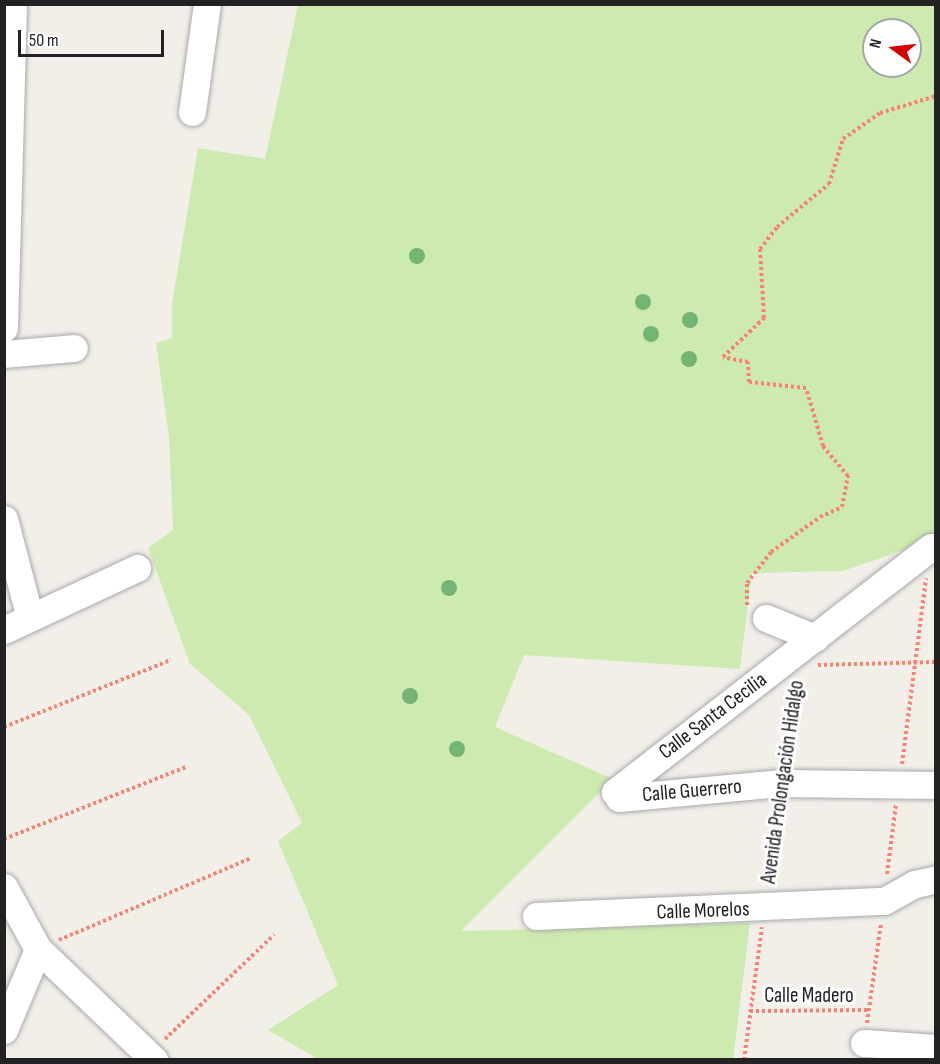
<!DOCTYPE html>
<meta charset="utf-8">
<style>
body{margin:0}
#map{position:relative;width:940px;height:1064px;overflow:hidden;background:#f2efe9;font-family:"Sofia Sans Condensed",sans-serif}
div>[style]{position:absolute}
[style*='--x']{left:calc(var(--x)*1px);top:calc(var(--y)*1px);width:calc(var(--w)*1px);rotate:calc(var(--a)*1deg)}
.grass>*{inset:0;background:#cdebb0}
.path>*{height:4px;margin-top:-2px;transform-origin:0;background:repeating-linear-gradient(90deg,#fa8072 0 3px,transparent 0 6px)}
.roads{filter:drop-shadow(0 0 2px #a9a9a9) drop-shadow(0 0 2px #a9a9a9)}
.minor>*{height:27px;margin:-13.5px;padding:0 13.5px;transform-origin:13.5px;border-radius:13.5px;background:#fff}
.trees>*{width:16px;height:16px;margin:-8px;border-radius:50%;background:#74b475}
span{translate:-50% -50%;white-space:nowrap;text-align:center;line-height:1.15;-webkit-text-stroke:6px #fff;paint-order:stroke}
.street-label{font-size:21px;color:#222}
.frame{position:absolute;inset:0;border:6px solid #222;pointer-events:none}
.north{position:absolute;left:862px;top:18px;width:60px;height:60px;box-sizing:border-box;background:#fff;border:2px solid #a7a7a7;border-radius:50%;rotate:285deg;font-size:16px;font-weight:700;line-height:24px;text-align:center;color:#222}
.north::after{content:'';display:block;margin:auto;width:21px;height:27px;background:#d40000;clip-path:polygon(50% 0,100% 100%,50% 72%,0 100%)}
.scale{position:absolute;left:18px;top:30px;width:146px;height:27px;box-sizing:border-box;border:3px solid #222;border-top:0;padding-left:8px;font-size:18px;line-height:21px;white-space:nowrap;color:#222;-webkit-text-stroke:4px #fff;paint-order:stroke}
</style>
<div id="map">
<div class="grass">
<i style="clip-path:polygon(evenodd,298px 5px,935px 5px,935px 539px,843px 571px,752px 573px,740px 669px,524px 655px,495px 727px,613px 779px,461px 931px,750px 923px,733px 1059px,318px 1059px,268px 1030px,338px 985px,278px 841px,302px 823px,249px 715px,190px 664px,148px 548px,173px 530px,169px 437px,156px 343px,172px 338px,172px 304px,198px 148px,265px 159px,298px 5px,874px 30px,910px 30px,910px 66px,874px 66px,874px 30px)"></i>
</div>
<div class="path">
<i style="--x:747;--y:605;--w:22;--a:-90"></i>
<i style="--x:747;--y:583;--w:39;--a:-52"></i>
<i style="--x:771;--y:552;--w:60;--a:-35.5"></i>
<i style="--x:820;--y:517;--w:24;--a:-24"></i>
<i style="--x:842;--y:507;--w:32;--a:-79"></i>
<i style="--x:848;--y:476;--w:39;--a:-130"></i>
<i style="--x:823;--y:446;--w:60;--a:-106.3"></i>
<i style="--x:806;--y:388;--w:57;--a:-174"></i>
<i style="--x:749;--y:382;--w:20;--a:-93"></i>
<i style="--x:748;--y:362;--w:25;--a:-169"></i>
<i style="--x:723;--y:357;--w:57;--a:-43.6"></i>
<i style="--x:764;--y:318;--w:69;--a:-93.3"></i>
<i style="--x:760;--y:249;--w:28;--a:-52"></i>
<i style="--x:777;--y:227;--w:67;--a:-39.6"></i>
<i style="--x:829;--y:184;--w:47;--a:-72.7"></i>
<i style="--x:843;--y:139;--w:45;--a:-35.1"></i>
<i style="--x:880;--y:113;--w:59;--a:-16.9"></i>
<i style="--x:818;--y:665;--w:118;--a:-1.5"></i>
<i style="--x:4;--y:727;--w:180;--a:-21.9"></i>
<i style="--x:785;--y:762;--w:83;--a:-81.7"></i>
<i style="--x:902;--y:764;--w:187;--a:-82.6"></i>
<i style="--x:4;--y:839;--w:196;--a:-21.6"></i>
<i style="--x:887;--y:874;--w:70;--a:-82.6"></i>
<i style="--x:768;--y:883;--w:79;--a:-82"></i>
<i style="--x:59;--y:940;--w:209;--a:-23.1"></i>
<i style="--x:750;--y:1011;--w:119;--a:-0.5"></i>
<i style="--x:867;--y:1023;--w:101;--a:-82"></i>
<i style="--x:165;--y:1039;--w:151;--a:-43.7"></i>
<i style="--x:744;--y:1060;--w:134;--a:-82.3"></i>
</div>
<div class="roads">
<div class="minor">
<i style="--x:192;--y:112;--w:109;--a:-82.1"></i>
<i style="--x:4;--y:328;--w:324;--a:-88.4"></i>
<i style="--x:4;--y:354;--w:70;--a:-4.9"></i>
<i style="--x:4;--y:519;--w:102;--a:75.3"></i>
<i style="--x:931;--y:547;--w:400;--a:142.2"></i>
<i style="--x:615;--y:792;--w:7;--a:56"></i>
<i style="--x:619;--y:798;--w:164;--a:-5.3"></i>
<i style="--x:782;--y:783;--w:154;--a:0.7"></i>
<i style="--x:766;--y:618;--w:53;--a:22.2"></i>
<i style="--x:4;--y:630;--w:147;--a:-25"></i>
<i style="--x:4;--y:887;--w:71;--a:61.3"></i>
<i style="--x:38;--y:949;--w:161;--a:43.7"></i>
<i style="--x:536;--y:916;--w:348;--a:-2.5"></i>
<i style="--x:884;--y:901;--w:35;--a:-29"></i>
<i style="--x:915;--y:884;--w:22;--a:-13"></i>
<i style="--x:4;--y:1030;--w:88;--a:-67.2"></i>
<i style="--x:864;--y:1043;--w:72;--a:4"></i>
</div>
</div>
<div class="trees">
<i style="left:417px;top:256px"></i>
<i style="left:643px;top:302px"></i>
<i style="left:690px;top:320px"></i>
<i style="left:651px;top:334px"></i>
<i style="left:689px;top:359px"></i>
<i style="left:449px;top:588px"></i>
<i style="left:410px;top:696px"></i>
<i style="left:457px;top:749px"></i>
</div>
<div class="street-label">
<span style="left:713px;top:716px;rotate:-37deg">Calle Santa Cecilia</span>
<span style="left:783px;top:782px;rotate:-82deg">Avenida Prolongación Hidalgo</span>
<span style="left:692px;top:791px;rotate:-5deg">Calle Guerrero</span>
<span style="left:703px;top:911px;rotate:-2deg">Calle Morelos</span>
<span style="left:809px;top:996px">Calle Madero</span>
</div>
<div class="frame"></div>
<div class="north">N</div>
<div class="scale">50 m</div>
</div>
